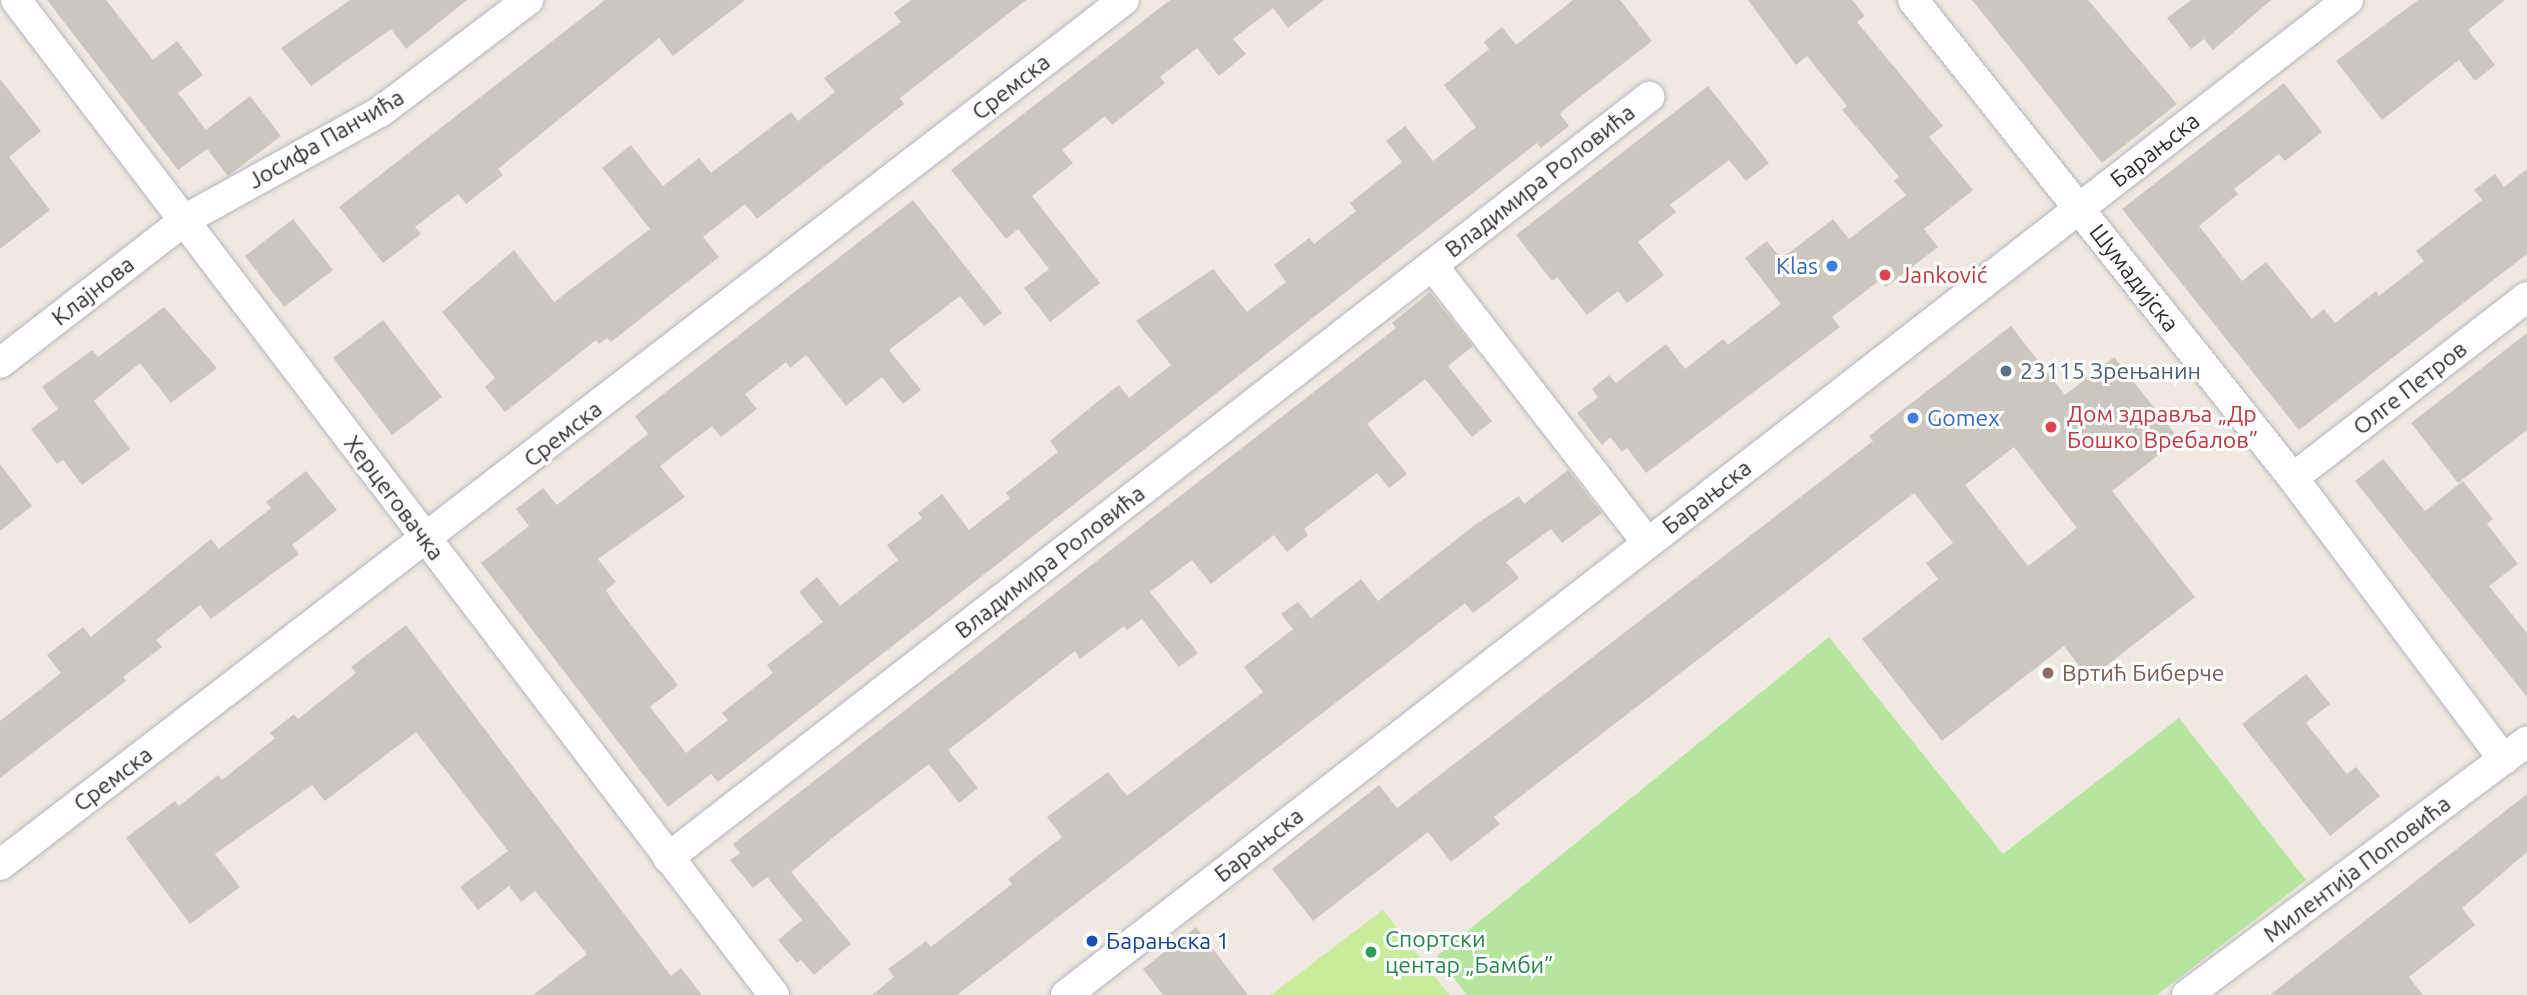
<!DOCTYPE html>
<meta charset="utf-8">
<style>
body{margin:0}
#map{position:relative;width:2527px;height:995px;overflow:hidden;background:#efe9e1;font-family:Ubuntu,sans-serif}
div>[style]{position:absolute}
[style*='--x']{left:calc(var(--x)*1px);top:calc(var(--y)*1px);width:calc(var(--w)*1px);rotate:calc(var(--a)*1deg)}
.green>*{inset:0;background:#b6e59e}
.pitch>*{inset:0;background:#c9ec9a}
.building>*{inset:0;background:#cbc7bf}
.roads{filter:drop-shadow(0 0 2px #b4b7c1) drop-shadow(0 0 2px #b4b7c1)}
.street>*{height:30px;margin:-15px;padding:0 15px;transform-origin:15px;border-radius:15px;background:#fff}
.dots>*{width:19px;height:19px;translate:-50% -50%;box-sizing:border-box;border:4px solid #fff;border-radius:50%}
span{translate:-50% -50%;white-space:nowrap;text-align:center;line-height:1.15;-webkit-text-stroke:6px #fff;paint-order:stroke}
.street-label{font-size:23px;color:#2e2e2e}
.shop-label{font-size:23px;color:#366cbe}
.right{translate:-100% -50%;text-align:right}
.left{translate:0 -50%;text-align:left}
.health-label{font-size:23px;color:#be3a42}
.service-label{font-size:23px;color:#4e5e75}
.education-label{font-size:23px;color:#785e54}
.leisure-label{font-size:23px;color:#27864d}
.transit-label{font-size:23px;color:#164399}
</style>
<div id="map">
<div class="green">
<i style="clip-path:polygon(1829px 637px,2003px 854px,2179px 718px,2306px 880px,2157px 995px,1467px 995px,1437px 956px)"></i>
</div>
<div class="pitch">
<i style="clip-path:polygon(1383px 910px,1449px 995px,1271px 995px)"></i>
</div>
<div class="building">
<i style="clip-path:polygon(47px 0,106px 0,153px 60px,177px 41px,203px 75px,178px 93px,206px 130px,250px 96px,281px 136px,228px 176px,207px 149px,178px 170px)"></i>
<i style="clip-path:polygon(350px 0,467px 0,406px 49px,391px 29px,311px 86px,281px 48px)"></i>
<i style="clip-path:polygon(605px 0,745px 0,673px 56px,659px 38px,498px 169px,503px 175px,466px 204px,458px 194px,415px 227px,421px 234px,383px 263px,339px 207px)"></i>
<i style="clip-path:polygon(911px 0,1026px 0,900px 98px,904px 104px,757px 219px,745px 204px,703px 237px,719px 257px,611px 342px,607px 338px,599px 344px,596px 340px,505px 412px,485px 387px,495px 378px,442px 312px,514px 250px,554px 302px,650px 229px,602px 168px,631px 145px,663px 186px,699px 158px,711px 173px,791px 112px,798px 121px,835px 92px,824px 78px,901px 22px,894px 13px)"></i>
<i style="clip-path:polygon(1170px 0,1324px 0,1288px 28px,1273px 8px,1233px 39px,1246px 54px,1219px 76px,1197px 48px,1160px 77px,1165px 83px,1112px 125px,1105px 116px,1062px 150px,1073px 163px,1032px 196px,1100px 283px,1050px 322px,1024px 288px,1049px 269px,1018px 229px,1006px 239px,951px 170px)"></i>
<i style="clip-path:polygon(1573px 0,1620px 0,1652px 41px,1566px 108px,1560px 114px,1569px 126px,1541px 148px,1537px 143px,718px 782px,711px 774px,668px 807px,481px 563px,529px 526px,516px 509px,543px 488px,557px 505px,648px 434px,635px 416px,913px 200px,1002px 313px,984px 326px,960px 296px,889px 350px,921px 390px,903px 404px,882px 377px,846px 406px,806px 355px,790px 368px,786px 362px,745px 394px,757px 409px,721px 437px,712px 426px,660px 466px,685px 497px,598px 559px,616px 582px,606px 590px,614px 603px,678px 685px,650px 707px,686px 753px,728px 720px,722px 713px,773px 673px,767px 665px,823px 622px,799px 592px,817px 577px,840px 606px,898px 560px,887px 545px,922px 518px,918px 513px,942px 494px,969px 530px,1010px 498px,1006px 493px,1058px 452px,1050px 441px,1097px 402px,1119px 385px,1129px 398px,1171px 365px,1136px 321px,1213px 269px,1247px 312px,1286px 282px,1274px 265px,1309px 238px,1314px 244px,1356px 211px,1350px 203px,1402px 162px,1386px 141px,1405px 126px,1433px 161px,1476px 127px,1444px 85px,1489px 49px,1484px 42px,1502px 27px,1516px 45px)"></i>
<i style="clip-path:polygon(1748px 0,1852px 0,1865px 16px,1857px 22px,1943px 126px,1929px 137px,1973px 190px,1924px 229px,1938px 247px,1886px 287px,1880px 280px,1832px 317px,1840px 327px,1646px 473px,1627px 448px,1622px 452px,1610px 437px,1602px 445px,1577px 413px,1598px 397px,1592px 389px,1609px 375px,1616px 383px,1666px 344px,1685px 369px,1723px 339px,1728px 345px,1781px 304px,1745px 258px,1767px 241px,1781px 259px,1833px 219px,1849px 239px,1906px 195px,1894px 181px,1899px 177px,1842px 110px,1847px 106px,1807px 56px,1796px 65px)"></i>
<i style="clip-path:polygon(1972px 0,2088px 0,2177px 104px,2102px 163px)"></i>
<i style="clip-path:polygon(2191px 0,2271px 0,2213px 50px,2204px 39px,2191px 49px,2167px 18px)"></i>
<i style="clip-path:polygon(2418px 0,2505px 0,2468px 30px,2495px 65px,2475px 81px,2459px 60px,2382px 120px,2336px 61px)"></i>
<i style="clip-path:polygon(0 79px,41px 131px,9px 157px,50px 210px,0 249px)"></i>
<i style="clip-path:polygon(2284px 83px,2322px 132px,2285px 161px,2279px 154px,2234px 189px,2238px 194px,2199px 226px,2242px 281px,2266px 262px,2312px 319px,2324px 309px,2335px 323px,2376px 291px,2379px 296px,2424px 261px,2416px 251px,2482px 200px,2474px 190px,2495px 174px,2504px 187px,2527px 169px,2527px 254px,2299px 430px,2122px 209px)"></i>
<i style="clip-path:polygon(1708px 86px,1769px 163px,1746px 181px,1729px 160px,1670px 205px,1676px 212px,1638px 242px,1664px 275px,1627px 303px,1618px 291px,1587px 315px,1557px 277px,1552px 281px,1516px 235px)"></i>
<i style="clip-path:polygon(293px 219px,333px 270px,284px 307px,245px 256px)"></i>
<i style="clip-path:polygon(1430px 292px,1473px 346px,1448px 366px,1492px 421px,1472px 437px,1425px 379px,1367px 424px,1407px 474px,1389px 488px,1377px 473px,1304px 529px,1308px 535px,1287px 552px,1274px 535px,1211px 584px,1192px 560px,1150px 592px,1198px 653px,1179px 667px,1142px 619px,1127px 630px,1124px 626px,1080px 659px,1075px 651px,948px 750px,978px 788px,959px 803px,929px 764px,846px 827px,791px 872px,851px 944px,814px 975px,801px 960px,797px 963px,778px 940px,802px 920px,767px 877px,753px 888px,730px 860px,740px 853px,733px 844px,1396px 328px,1392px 323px)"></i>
<i style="clip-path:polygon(164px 307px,217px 368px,171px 403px,140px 363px,94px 401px,130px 449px,82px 485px,63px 460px,57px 464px,31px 429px,58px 409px,42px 387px,92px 350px,98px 357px)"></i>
<i style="clip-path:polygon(383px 320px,442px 397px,392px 435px,333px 358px)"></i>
<i style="clip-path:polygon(evenodd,2011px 326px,2065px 395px,2114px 357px,2179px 439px,2112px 491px,2195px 597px,2089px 679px,2064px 646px,1942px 741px,1862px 639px,1938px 579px,1926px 563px,1953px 543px,1914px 493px,1494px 817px,1500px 824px,1451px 862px,1428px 832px,1313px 921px,1272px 869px,1379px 785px,1397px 808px,1873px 441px,1869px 436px,2011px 326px,2014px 447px,2077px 528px,2028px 566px,1965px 485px,2014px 447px)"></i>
<i style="clip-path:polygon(2527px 333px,2527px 430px,2458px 483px,2411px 423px)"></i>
<i style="clip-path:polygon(2383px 459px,2425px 511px,2463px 481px,2493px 519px,2487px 524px,2518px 564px,2489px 586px,2527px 633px,2527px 697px,2355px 481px)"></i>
<i style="clip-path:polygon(0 464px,32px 506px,0 531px)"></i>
<i style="clip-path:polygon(1568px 470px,1602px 513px,1562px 543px,1551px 529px,1506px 562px,1519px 578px,1473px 613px,1465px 603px,957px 995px,872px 995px,894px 977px,888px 969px,926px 941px,931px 947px,1012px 884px,1008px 879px,1062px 837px,1047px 817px,1108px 772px,1127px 796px,1263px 692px,1244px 667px,1293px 629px,1281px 614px,1298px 602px,1311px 618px,1361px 579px,1378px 601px,1476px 524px,1519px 496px,1524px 504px)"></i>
<i style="clip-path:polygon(306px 471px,337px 510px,292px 545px,299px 554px,211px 619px,200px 605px,156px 640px,162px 647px,123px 677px,126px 681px,0 778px,0 721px,61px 673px,47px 655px,83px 627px,91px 637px,211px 539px,219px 549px,271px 508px,266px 502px)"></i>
<i style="clip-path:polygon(406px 625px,671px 976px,681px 968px,702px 995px,533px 995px,587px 954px,535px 891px,521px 902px,509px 886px,478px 910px,460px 887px,508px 851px,416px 732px,325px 801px,312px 785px,215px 854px,240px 887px,190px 924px,126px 838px,175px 801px,179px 806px,218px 775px,222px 780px,275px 738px,270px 733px,294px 714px,298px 719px,356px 673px,351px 667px)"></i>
<i style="clip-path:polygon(2306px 674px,2330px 704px,2306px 723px,2347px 774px,2356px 767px,2380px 796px,2330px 836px,2242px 724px)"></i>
<i style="clip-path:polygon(2527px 794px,2527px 852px,2462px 908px,2475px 925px,2409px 977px,2423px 995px,2270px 995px)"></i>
<i style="clip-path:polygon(1196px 927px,1248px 995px,1163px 995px,1143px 969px)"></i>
</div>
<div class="roads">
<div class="street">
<i style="--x:16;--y:0;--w:1251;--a:52.7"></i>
<i style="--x:1913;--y:0;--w:611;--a:51.52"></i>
<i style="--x:2293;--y:478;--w:352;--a:53.2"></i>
<i style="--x:1432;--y:265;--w:352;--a:52.2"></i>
<i style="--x:0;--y:363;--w:235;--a:-37.7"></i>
<i style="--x:186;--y:219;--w:222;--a:-28.9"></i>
<i style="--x:380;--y:112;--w:186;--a:-37.1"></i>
<i style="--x:2293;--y:478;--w:296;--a:-37.7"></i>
<i style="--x:668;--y:858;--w:1242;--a:-37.8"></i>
<i style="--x:0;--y:865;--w:1418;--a:-37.58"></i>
<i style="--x:1066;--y:995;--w:1623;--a:-37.82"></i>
<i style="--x:2187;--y:995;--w:424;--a:-36.7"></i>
</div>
</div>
<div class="dots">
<i style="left:1832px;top:266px;background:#3f7fe0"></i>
<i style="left:1885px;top:275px;background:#e0444e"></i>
<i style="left:2006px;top:371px;background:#5c6f8a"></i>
<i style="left:1913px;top:418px;background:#3f7fe0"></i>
<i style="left:2051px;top:427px;background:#e0444e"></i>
<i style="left:2048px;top:673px;background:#8d6e63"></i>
<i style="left:1092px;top:941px;background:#1a4fb4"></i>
<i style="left:1371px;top:952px;background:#2e9e5b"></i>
</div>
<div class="street-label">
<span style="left:1011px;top:87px;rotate:-38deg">Сремска</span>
<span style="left:326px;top:139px;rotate:-30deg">Јосифа Панчића</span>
<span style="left:2155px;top:150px;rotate:-38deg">Барањска</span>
<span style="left:1540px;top:181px;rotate:-38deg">Владимира Роловића</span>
<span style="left:2134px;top:278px;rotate:52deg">Шумадијска</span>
<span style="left:93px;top:291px;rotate:-38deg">Клајнова</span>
<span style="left:2410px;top:388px;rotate:-38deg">Олге Петров</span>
<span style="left:563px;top:434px;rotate:-38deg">Сремска</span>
<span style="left:1707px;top:497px;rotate:-38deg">Барањска</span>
<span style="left:394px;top:498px;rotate:53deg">Херцеговачка</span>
<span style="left:1050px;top:562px;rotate:-38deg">Владимира Роловића</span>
<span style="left:113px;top:779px;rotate:-37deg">Сремска</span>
<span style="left:1259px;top:845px;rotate:-38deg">Барањска</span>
<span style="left:2357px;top:869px;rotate:-37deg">Милентија Поповића</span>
</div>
<div class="shop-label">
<span class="right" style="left:1818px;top:266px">Klas</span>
<span class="left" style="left:1927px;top:418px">Gomex</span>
</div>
<div class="health-label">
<span class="left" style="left:1899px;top:275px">Janković</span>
<span class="left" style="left:2067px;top:427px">Дом здравља „Др<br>Бошко Вребалов”</span>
</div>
<div class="service-label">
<span class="left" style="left:2020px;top:371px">23115 Зрењанин</span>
</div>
<div class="education-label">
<span class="left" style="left:2062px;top:673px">Вртић Биберче</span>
</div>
<div class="leisure-label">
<span class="left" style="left:1385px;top:952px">Спортски<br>центар „Бамби”</span>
</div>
<div class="transit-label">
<span class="left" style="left:1106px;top:941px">Барањска 1</span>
</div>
</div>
